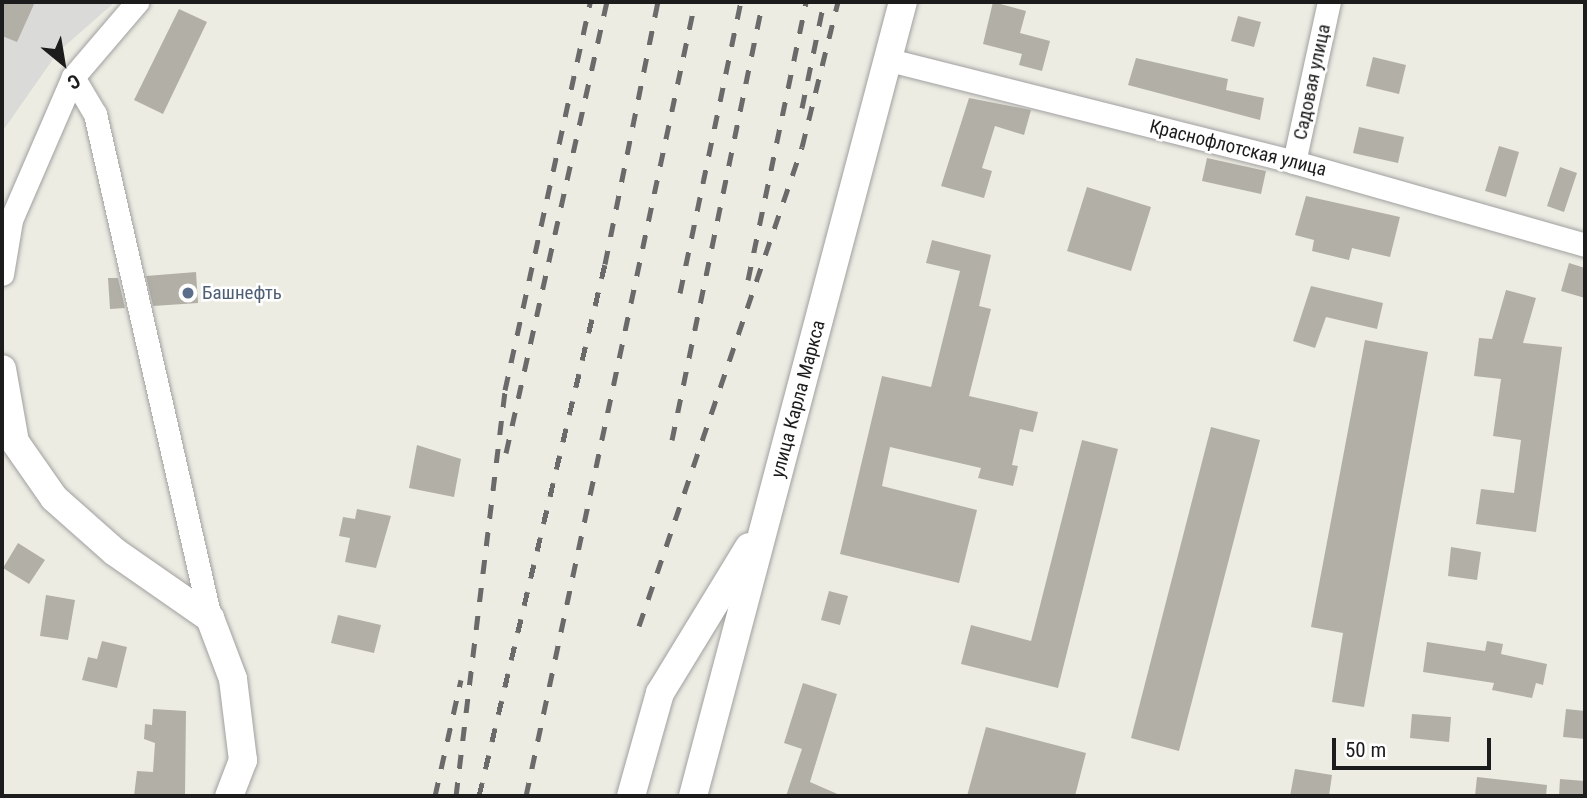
<!DOCTYPE html>
<meta charset="utf-8">
<style>
body{margin:0}
#map{position:relative;width:1587px;height:798px;overflow:hidden;background:#edece3;font-family:"Roboto Condensed",sans-serif}
div>[style]{position:absolute}
[style*='--x']{left:calc(var(--x)*1px);top:calc(var(--y)*1px);width:calc(var(--w)*1px);rotate:calc(var(--a)*1deg)}
.residential>*{inset:0;background:#dadad9}
.building>*{inset:0;background:#b2afa6}
.roads{filter:drop-shadow(0 0 2px #a0a0a0) drop-shadow(0 0 2px #a0a0a0)}
.minor>*{height:23px;margin:-11.5px;padding:0 11.5px;transform-origin:11.5px;border-radius:11.5px;background:#fff}
.tertiary>*{height:28px;margin:-14px;padding:0 14px;transform-origin:14px;border-radius:14px;background:#fff}
.rail>*{height:5px;margin-top:-2.5px;transform-origin:0;background:repeating-linear-gradient(90deg,#6a6a6a 0 14px,transparent 0 28px)}
.dots>*{width:19px;height:19px;translate:-50% -50%;box-sizing:border-box;border:4px solid #fff;border-radius:50%}
span{translate:-50% -50%;white-space:nowrap;text-align:center;line-height:1.15;-webkit-text-stroke:5px #fff;paint-order:stroke}
.street-label{font-size:19px;color:#1c1c1c}
.service-label{font-size:19px;color:#4e5e75}
.left{translate:0 -50%;text-align:left}
.frame{position:absolute;inset:0;border:4px solid #1c1c1c;pointer-events:none}
.north{position:absolute;left:28px;top:28px;width:70px;height:70px;-webkit-text-stroke:5px #fff;paint-order:stroke;rotate:150deg;font-size:19px;font-weight:700;line-height:28px;text-align:center;color:#1c1c1c}
.north::after{content:'';display:block;margin:auto;width:24px;height:32px;background:#1c1c1c;clip-path:polygon(50% 0,100% 100%,50% 72%,0 100%)}
.scale{position:absolute;left:1332px;top:738px;width:159px;height:32px;box-sizing:border-box;border:4px solid #1c1c1c;border-top:0;padding-left:9px;font-size:21px;line-height:24px;white-space:nowrap;color:#1c1c1c;-webkit-text-stroke:5px #fff;paint-order:stroke}
</style>
<div id="map">
<div class="residential">
<i style="clip-path:polygon(2px 2px,115px 2px,58px 52px,2px 132px)"></i>
</div>
<div class="building">
<i style="clip-path:polygon(2px 2px,35px 2px,17px 42px,2px 36px)"></i>
<i style="clip-path:polygon(993px 2px,1026px 11px,1020px 33px,1050px 41px,1042px 71px,1019px 65px,1022px 54px,983px 44px)"></i>
<i style="clip-path:polygon(179px 9px,207px 22px,163px 114px,134px 100px)"></i>
<i style="clip-path:polygon(1238px 16px,1261px 22px,1254px 47px,1231px 41px)"></i>
<i style="clip-path:polygon(1373px 57px,1406px 65px,1399px 94px,1366px 86px)"></i>
<i style="clip-path:polygon(1136px 58px,1228px 79px,1226px 90px,1264px 98px,1260px 120px,1128px 85px)"></i>
<i style="clip-path:polygon(969px 98px,1031px 110px,1024px 135px,995px 126px,982px 168px,992px 171px,984px 198px,941px 186px)"></i>
<i style="clip-path:polygon(1359px 127px,1404px 137px,1398px 163px,1353px 153px)"></i>
<i style="clip-path:polygon(1499px 146px,1519px 152px,1506px 197px,1485px 191px)"></i>
<i style="clip-path:polygon(1207px 158px,1266px 171px,1261px 194px,1202px 181px)"></i>
<i style="clip-path:polygon(1560px 167px,1577px 173px,1564px 212px,1547px 206px)"></i>
<i style="clip-path:polygon(1087px 187px,1151px 207px,1131px 271px,1067px 251px)"></i>
<i style="clip-path:polygon(1306px 196px,1400px 217px,1390px 257px,1352px 248px,1349px 260px,1312px 251px,1314px 240px,1295px 235px)"></i>
<i style="clip-path:polygon(932px 240px,991px 255px,979px 306px,991px 309px,969px 396px,1038px 412px,1033px 432px,1020px 429px,1012px 465px,1018px 466px,1013px 486px,978px 478px,981px 468px,890px 447px,882px 486px,977px 510px,959px 583px,840px 554px,882px 376px,931px 387px,960px 271px,926px 263px)"></i>
<i style="clip-path:polygon(1569px 263px,1585px 268px,1585px 298px,1561px 291px)"></i>
<i style="clip-path:polygon(196px 272px,198px 303px,153px 306px,146px 276px)"></i>
<i style="clip-path:polygon(108px 278px,118px 278px,125px 308px,110px 309px)"></i>
<i style="clip-path:polygon(1311px 286px,1383px 303px,1377px 329px,1326px 317px,1315px 348px,1293px 341px)"></i>
<i style="clip-path:polygon(1506px 290px,1536px 298px,1523px 343px,1562px 347px,1536px 532px,1476px 524px,1481px 489px,1514px 493px,1521px 440px,1493px 436px,1501px 379px,1474px 376px,1479px 338px,1492px 339px)"></i>
<i style="clip-path:polygon(1365px 340px,1428px 352px,1364px 707px,1332px 702px,1343px 633px,1311px 627px)"></i>
<i style="clip-path:polygon(1211px 427px,1260px 440px,1179px 751px,1131px 738px)"></i>
<i style="clip-path:polygon(1082px 440px,1118px 449px,1058px 688px,961px 664px,971px 625px,1031px 641px)"></i>
<i style="clip-path:polygon(417px 445px,461px 459px,454px 497px,409px 488px)"></i>
<i style="clip-path:polygon(357px 509px,391px 516px,376px 568px,345px 562px,350px 538px,339px 536px,343px 517px,355px 519px)"></i>
<i style="clip-path:polygon(18px 543px,45px 560px,29px 584px,3px 568px)"></i>
<i style="clip-path:polygon(1451px 547px,1481px 552px,1477px 580px,1448px 576px)"></i>
<i style="clip-path:polygon(829px 591px,848px 596px,840px 625px,821px 620px)"></i>
<i style="clip-path:polygon(46px 595px,75px 600px,68px 640px,40px 636px)"></i>
<i style="clip-path:polygon(338px 615px,381px 625px,374px 653px,331px 643px)"></i>
<i style="clip-path:polygon(102px 641px,127px 647px,117px 688px,82px 680px,88px 657px,97px 659px)"></i>
<i style="clip-path:polygon(1487px 641px,1503px 644px,1501px 654px,1547px 664px,1543px 685px,1536px 683px,1532px 698px,1492px 690px,1494px 683px,1423px 672px,1427px 642px,1485px 651px)"></i>
<i style="clip-path:polygon(803px 683px,837px 694px,810px 782px,842px 796px,786px 796px,802px 749px,784px 743px)"></i>
<i style="clip-path:polygon(153px 709px,186px 711px,185px 796px,134px 796px,137px 771px,153px 772px,155px 743px,144px 739px,145px 724px,152px 725px)"></i>
<i style="clip-path:polygon(1566px 709px,1585px 711px,1585px 739px,1563px 737px)"></i>
<i style="clip-path:polygon(1412px 714px,1451px 717px,1449px 742px,1410px 738px)"></i>
<i style="clip-path:polygon(986px 727px,1086px 753px,1075px 796px,967px 796px)"></i>
<i style="clip-path:polygon(1295px 769px,1332px 775px,1329px 796px,1290px 796px)"></i>
<i style="clip-path:polygon(1477px 777px,1547px 785px,1546px 796px,1475px 796px)"></i>
<i style="clip-path:polygon(1560px 779px,1585px 781px,1585px 796px,1559px 796px)"></i>
</div>
<div class="roads">
<div class="minor">
<i style="--x:889;--y:60;--w:418;--a:14.1"></i>
<i style="--x:1294;--y:162;--w:303;--a:15.9"></i>
<i style="--x:73;--y:77;--w:43;--a:59.3"></i>
<i style="--x:95;--y:114;--w:517;--a:77.15"></i>
<i style="--x:1294;--y:162;--w:164;--a:-77.7"></i>
<i style="--x:2;--y:274;--w:55;--a:-80.5"></i>
<i style="--x:11;--y:220;--w:156;--a:-66.6"></i>
<i style="--x:73;--y:77;--w:99;--a:-49.5"></i>
</div>
<div class="tertiary">
<i style="--x:2;--y:369;--w:74;--a:79.9"></i>
<i style="--x:15;--y:442;--w:68;--a:55.1"></i>
<i style="--x:54;--y:498;--w:81;--a:41.5"></i>
<i style="--x:115;--y:552;--w:116;--a:34.8"></i>
<i style="--x:210;--y:618;--w:65;--a:69.3"></i>
<i style="--x:233;--y:679;--w:82;--a:83"></i>
<i style="--x:243;--y:760;--w:39;--a:111"></i>
<i style="--x:631;--y:796;--w:107;--a:-74.3"></i>
<i style="--x:660;--y:693;--w:171;--a:-58.6"></i>
<i style="--x:693;--y:796;--w:821;--a:-75.19"></i>
</div>
</div>
<div class="rail">
<i style="--x:802;--y:108;--w:108;--a:-78.3"></i>
<i style="--x:748;--y:280;--w:284;--a:-78.2"></i>
<i style="--x:680;--y:293;--w:297;--a:-78.2"></i>
<i style="--x:672;--y:440;--w:447;--a:-78.3"></i>
<i style="--x:506;--y:453;--w:462;--a:-77.4"></i>
<i style="--x:639;--y:626;--w:506;--a:-71.21"></i>
<i style="--x:802;--y:147;--w:149;--a:-76.1"></i>
<i style="--x:435;--y:796;--w:119;--a:-77.4"></i>
<i style="--x:456;--y:796;--w:409;--a:-83.1"></i>
<i style="--x:505;--y:390;--w:397;--a:-77.6"></i>
<i style="--x:479;--y:796;--w:547;--a:-76.68"></i>
<i style="--x:605;--y:264;--w:267;--a:-78.6"></i>
<i style="--x:526;--y:796;--w:812;--a:-77.98"></i>
</div>
<div class="dots">
<i style="left:188px;top:293px;background:#5c6f8a"></i>
</div>
<div class="street-label">
<span style="left:1312px;top:82px;rotate:-78deg">Садовая улица</span>
<span style="left:1238px;top:148px;rotate:14deg">Краснофлотская улица</span>
<span style="left:798px;top:399px;rotate:-75deg">улица Карла Маркса</span>
</div>
<div class="service-label">
<span class="left" style="left:202px;top:293px">Башнефть</span>
</div>
<div class="frame"></div>
<div class="north">С</div>
<div class="scale">50 m</div>
</div>
